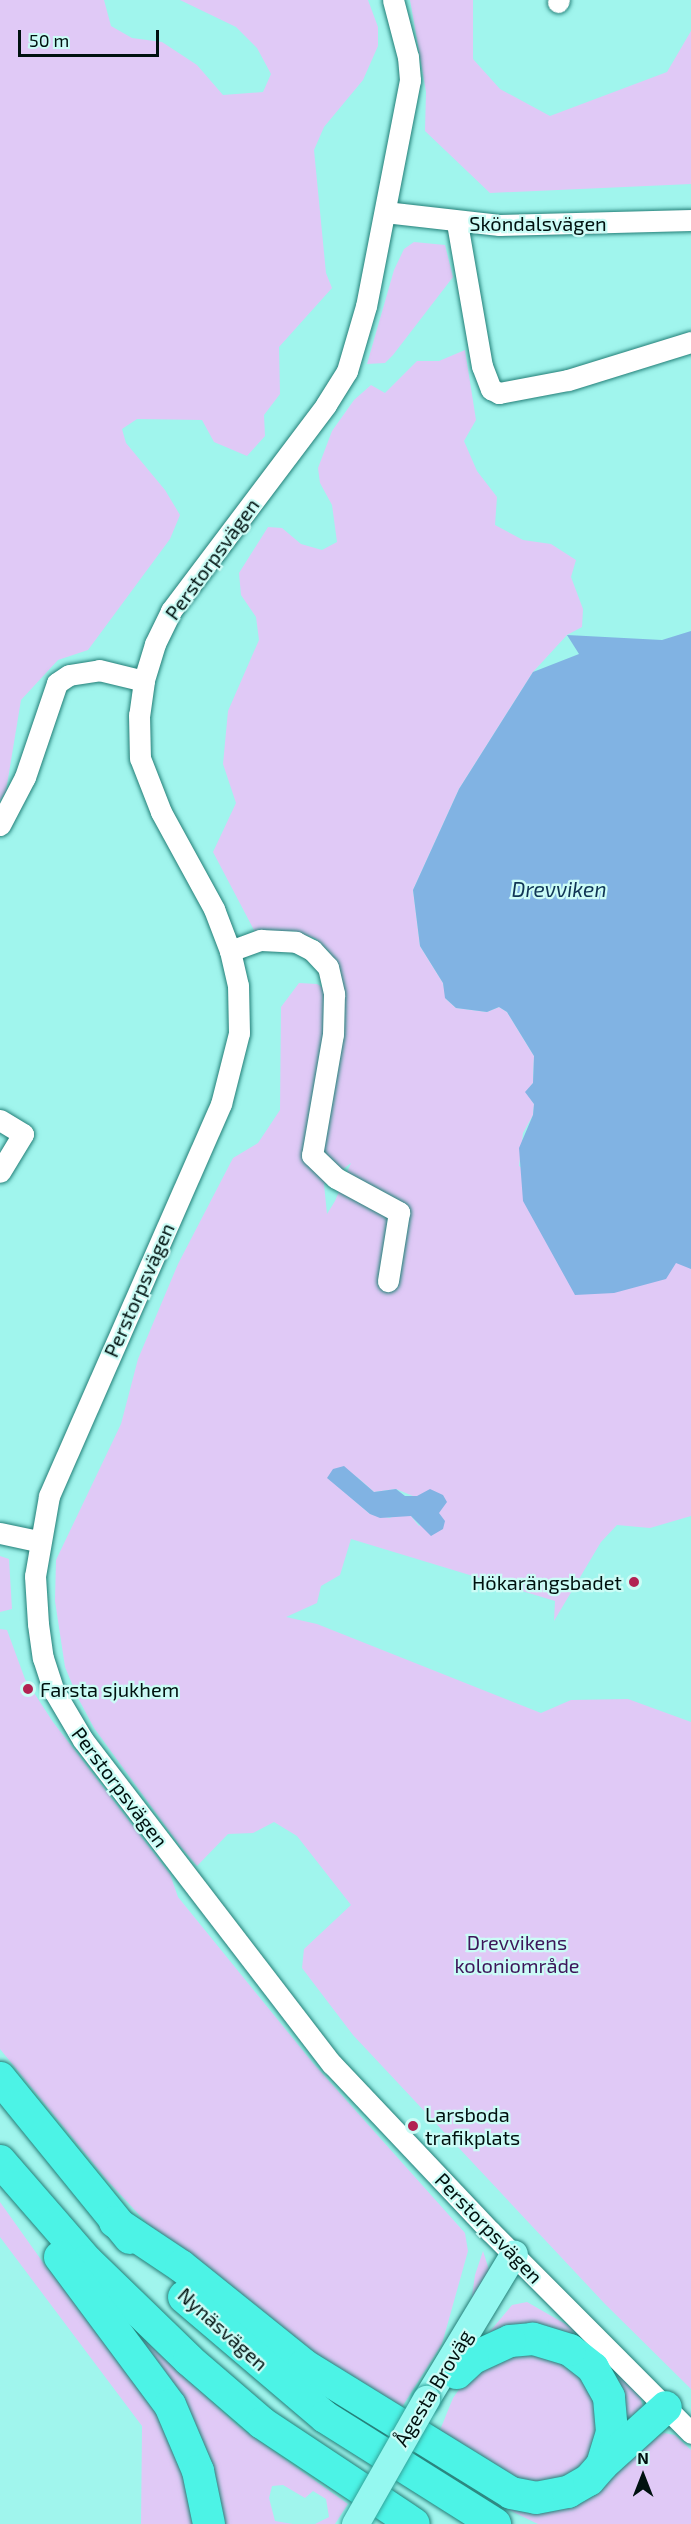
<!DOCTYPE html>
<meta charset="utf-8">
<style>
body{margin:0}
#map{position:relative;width:691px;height:2524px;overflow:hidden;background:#a0f5ed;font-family:"Exo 2",sans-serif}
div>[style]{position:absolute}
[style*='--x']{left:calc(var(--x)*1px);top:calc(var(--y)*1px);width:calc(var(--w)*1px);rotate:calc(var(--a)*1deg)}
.green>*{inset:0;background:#e0c9f6}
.water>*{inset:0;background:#81b3e3}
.roads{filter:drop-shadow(0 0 2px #227e77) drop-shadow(0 0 2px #227e77)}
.minor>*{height:21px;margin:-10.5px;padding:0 10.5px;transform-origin:10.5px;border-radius:10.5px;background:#fff}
.major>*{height:27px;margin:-13.5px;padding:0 13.5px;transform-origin:13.5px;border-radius:13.5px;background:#94f8f0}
.highway>*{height:32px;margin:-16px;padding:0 16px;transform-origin:16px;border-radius:16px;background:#4cf3e6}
.bridges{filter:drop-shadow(0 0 2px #31a49b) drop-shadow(0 0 2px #31a49b)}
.major-bridge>*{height:27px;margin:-13.5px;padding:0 13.5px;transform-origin:13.5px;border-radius:13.5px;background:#94f8f0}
.dots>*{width:16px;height:16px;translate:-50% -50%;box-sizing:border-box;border:3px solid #cbfcf6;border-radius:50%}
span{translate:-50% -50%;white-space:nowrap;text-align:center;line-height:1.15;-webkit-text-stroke:4.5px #cbfcf6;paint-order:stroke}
.street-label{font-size:20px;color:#00110f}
.poi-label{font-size:20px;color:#00110f}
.right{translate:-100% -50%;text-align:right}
.left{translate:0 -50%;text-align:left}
.park-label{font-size:20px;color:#3d1559}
.water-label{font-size:21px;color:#0f3454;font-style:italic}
.north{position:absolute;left:613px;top:2446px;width:60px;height:60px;-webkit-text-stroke:4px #cbfcf6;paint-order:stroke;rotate:0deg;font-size:16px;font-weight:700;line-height:24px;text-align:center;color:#00110f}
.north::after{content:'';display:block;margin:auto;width:21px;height:27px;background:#00110f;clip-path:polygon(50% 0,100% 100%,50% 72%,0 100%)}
.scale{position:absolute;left:18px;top:30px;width:141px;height:27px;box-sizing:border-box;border:3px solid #00110f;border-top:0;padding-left:8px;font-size:18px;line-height:21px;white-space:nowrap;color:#00110f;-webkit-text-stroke:4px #cbfcf6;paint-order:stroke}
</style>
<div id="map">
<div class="green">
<i style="clip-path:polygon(0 0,104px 0,111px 26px,132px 38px,162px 42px,197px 65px,223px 95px,263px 92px,271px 74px,257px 48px,236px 27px,180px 0,368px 0,378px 27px,378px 46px,363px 80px,324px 127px,314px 150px,326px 273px,332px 288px,279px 347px,280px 394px,264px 415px,265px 436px,247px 456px,214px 442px,202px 420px,137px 419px,122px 429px,126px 443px,165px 490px,180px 515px,170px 539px,88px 650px,58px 660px,21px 700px,6px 791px,0 801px)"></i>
<i style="clip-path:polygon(410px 0,473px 0,473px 59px,500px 89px,550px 116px,667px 72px,691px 31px,691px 184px,490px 193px,425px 131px,426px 92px)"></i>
<i style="clip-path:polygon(414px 242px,445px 245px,453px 277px,393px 355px,385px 363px,367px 364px,394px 270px,404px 249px)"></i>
<i style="clip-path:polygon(evenodd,465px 350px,476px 420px,464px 441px,477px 471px,497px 497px,495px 525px,523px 540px,551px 544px,576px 560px,571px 577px,583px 609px,582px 627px,567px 635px,533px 672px,459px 789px,413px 890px,420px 946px,443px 983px,446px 999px,456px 1008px,487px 1012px,499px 1007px,507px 1012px,534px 1056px,533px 1083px,526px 1092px,534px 1104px,533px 1115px,523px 1133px,519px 1166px,691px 1269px,691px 1516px,650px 1528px,617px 1525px,601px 1542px,554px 1621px,555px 1601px,351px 1539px,340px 1575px,321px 1586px,317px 1603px,286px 1617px,317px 1624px,541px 1713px,571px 1700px,628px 1699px,691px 1722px,691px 2389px,605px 2304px,353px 2035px,302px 1968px,304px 1949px,351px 1905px,297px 1836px,274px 1822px,253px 1833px,228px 1834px,197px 1866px,180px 1846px,94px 1728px,77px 1696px,65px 1667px,55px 1601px,56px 1560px,121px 1424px,138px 1359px,178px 1264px,233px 1158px,258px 1143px,280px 1110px,281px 1007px,299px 983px,317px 984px,337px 995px,341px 977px,329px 952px,316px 939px,294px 931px,255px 932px,213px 852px,236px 803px,223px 764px,228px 711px,259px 640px,256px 617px,241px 595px,239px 573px,268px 527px,282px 528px,301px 544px,322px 550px,337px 542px,332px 505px,320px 483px,318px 468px,332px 431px,354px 400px,371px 385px,385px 393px,417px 361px,439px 361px,465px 350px,351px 1163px,335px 1201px,327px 1214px,324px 1184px,351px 1163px,465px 350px,357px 1477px,374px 1492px,396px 1489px,442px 1508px,419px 1526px,411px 1516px,396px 1514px,390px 1518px,370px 1514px,328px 1478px,357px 1477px)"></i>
<i style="clip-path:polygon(0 1556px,9px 1559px,12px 1609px,0 1612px)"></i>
<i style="clip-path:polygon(0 1629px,7px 1630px,25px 1679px,53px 1722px,170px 1874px,178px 1897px,313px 2063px,465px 2233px,468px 2251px,442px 2344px,397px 2415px,170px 2248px,106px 2179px,0 2049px)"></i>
<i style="clip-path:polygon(0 2202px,47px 2268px,97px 2324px,181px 2444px,200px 2524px,141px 2524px,142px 2426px,0 2237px)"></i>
<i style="clip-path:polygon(483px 2251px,491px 2276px,470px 2311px,475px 2275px)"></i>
<i style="clip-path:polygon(527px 2302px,569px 2326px,640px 2397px,644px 2410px,623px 2438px,607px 2373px,486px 2336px,512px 2305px)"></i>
<i style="clip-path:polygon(119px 2316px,238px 2426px,348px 2504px,335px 2524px,315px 2524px,329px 2517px,326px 2499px,313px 2491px,305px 2498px,283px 2485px,272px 2486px,269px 2498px,275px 2521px,293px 2524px,223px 2524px)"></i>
<i style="clip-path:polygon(545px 2351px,578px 2365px,604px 2424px,583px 2476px,542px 2490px,436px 2440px,453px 2398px,470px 2374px,512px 2352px)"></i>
<i style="clip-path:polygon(664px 2433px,675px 2435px,691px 2450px,691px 2524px,538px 2524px,503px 2507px,528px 2510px)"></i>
</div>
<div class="water">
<i style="clip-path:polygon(691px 631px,691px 1269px,676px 1263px,666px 1279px,614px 1293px,575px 1295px,523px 1201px,519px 1148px,533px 1115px,534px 1104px,525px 1092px,533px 1083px,534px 1056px,507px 1012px,499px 1007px,487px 1012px,456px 1008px,445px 998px,443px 983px,420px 946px,413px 890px,459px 789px,533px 672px,579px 654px,567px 635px,662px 640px)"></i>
<i style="clip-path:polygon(344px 1466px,374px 1492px,396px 1489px,405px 1496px,417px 1496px,430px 1489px,443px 1495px,447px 1502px,439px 1513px,445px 1521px,443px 1529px,431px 1536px,411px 1516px,380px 1518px,370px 1514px,327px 1478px,333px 1469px)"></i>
</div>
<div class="roads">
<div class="minor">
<i style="--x:393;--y:0;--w:59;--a:75.3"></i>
<i style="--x:408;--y:57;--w:23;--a:85"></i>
<i style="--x:410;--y:80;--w:230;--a:101"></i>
<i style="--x:366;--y:306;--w:68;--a:106.3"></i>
<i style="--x:347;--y:371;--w:40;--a:122"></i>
<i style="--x:326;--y:405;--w:258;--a:127"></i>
<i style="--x:171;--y:611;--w:37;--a:116"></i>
<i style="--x:155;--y:644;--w:39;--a:107"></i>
<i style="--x:144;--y:681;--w:34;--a:98"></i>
<i style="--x:139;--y:715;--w:43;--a:88.7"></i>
<i style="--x:140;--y:758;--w:58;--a:68.7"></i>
<i style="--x:161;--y:812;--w:111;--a:61.3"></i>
<i style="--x:214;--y:909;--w:45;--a:69.1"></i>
<i style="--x:230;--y:951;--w:35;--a:77"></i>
<i style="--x:238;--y:985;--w:48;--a:88.8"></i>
<i style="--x:239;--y:1033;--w:73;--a:104.2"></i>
<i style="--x:221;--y:1104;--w:428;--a:113.7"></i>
<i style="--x:49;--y:1496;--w:81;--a:99.9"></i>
<i style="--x:35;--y:1576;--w:48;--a:86.4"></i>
<i style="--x:38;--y:1624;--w:34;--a:82"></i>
<i style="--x:43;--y:1658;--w:35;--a:72"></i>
<i style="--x:54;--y:1691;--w:57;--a:59.4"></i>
<i style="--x:83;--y:1740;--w:409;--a:52.5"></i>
<i style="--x:332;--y:2064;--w:230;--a:46.6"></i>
<i style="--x:490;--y:2231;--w:285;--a:45.1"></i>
<i style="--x:558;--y:2;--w:2;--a:-63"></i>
<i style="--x:385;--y:212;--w:115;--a:6.5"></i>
<i style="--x:499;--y:225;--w:192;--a:-1.5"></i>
<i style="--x:457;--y:223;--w:145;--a:80.1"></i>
<i style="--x:482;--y:366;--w:25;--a:69"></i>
<i style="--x:491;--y:389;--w:9;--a:27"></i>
<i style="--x:499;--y:393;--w:70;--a:-10.7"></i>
<i style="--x:568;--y:380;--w:129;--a:-17.2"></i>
<i style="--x:0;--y:825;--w:54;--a:-62.5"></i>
<i style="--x:25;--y:777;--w:99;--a:-71.2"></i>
<i style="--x:57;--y:683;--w:14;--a:-34"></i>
<i style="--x:69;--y:675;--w:30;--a:-9"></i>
<i style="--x:99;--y:670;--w:46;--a:13.7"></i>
<i style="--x:230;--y:951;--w:33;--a:-20"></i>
<i style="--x:261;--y:940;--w:35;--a:3"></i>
<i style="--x:296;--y:942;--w:18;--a:27"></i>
<i style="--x:312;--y:950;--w:23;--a:47"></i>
<i style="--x:328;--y:967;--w:28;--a:77"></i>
<i style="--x:334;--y:994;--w:40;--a:91.4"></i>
<i style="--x:333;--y:1034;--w:123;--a:99.8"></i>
<i style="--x:312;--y:1155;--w:33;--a:44"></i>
<i style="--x:336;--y:1178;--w:72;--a:28.4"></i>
<i style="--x:399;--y:1212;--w:70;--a:99.1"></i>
<i style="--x:0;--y:1120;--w:27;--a:31"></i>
<i style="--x:23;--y:1134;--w:44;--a:121.2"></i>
<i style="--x:0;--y:1533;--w:39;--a:12"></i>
</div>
<div class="major">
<i style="--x:426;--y:2399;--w:170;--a:-58.9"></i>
</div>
<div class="highway">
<i style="--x:0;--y:2078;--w:206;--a:50.9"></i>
<i style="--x:0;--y:2161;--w:133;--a:49"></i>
<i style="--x:87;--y:2261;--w:142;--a:44.1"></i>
<i style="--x:189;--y:2360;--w:96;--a:40.8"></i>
<i style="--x:262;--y:2423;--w:182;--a:33.6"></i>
<i style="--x:115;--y:2222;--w:79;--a:33.7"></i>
<i style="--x:181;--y:2266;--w:158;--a:38.8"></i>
<i style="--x:304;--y:2365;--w:243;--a:31.7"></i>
<i style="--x:511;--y:2493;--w:25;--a:11"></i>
<i style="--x:536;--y:2498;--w:33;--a:-11"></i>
<i style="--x:568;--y:2492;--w:24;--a:-30"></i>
<i style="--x:589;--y:2480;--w:20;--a:-49"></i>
<i style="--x:602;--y:2465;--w:34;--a:-73"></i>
<i style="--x:612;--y:2432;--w:35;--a:-95"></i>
<i style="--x:609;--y:2397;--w:33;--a:-119"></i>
<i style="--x:593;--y:2368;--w:29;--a:-142"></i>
<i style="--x:570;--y:2350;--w:39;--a:-163"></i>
<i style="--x:533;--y:2339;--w:23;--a:175"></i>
<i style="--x:510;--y:2341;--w:41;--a:155.3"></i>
<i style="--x:473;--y:2358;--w:22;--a:137"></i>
<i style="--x:60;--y:2257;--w:184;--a:53.4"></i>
<i style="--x:170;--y:2405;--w:72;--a:67"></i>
<i style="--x:198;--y:2471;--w:54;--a:78.3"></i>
<i style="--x:184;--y:2297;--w:185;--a:40.4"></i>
<i style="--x:325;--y:2417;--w:201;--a:32.2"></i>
<i style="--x:602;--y:2465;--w:86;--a:-42.2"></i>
</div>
</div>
<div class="bridges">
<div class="major-bridge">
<i style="--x:355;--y:2524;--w:144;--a:-60.4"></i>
</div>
</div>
<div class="dots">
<i style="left:634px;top:1582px;background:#b22252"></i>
<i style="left:28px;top:1689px;background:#b22252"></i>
<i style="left:413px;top:2126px;background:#b22252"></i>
</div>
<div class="street-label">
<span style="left:538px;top:223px">Sköndalsvägen</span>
<span style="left:212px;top:559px;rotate:-54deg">Perstorpsvägen</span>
<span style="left:139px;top:1290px;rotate:-66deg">Perstorpsvägen</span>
<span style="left:120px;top:1787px;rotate:53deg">Perstorpsvägen</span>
<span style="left:489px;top:2228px;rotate:46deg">Perstorpsvägen</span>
<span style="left:223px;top:2329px;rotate:42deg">Nynäsvägen</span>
<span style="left:433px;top:2388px;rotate:-59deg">Ågesta Broväg</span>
</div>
<div class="poi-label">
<span class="right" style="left:622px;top:1582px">Hökarängsbadet</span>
<span class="left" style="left:40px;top:1689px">Farsta sjukhem</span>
<span class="left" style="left:425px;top:2126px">Larsboda<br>trafikplats</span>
</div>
<div class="park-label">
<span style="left:517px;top:1954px">Drevvikens<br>koloniområde</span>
</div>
<div class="water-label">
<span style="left:559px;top:889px">Drevviken</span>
</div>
<div class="north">N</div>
<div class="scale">50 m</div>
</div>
